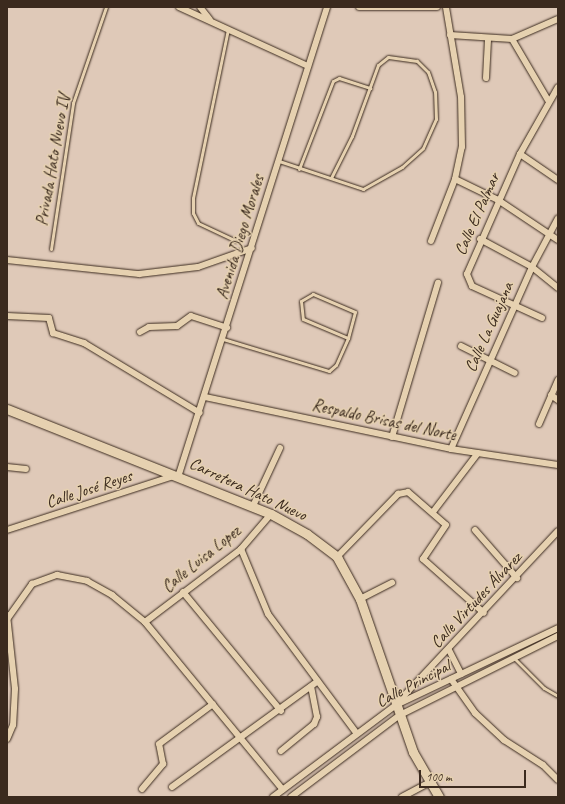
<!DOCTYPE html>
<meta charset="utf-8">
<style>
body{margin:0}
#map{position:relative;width:565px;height:804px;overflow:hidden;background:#dfc9b8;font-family:Caveat,sans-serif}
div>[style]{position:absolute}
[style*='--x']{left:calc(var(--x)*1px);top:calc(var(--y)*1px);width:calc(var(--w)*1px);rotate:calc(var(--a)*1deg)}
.roads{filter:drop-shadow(0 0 1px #3b2a1e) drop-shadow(0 0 1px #3b2a1e)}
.service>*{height:3px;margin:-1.5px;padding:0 1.5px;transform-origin:1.5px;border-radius:1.5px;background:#e6d1b0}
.minor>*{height:6px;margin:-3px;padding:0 3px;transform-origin:3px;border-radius:3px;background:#e6d1b0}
.secondary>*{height:9px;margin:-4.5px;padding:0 4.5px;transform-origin:4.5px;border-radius:4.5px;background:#e6d1b0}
span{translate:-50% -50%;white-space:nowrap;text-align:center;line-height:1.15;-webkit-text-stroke:3px #e6d1b0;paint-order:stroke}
.street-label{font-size:17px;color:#3b2a1e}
.frame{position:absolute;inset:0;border:8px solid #3b2a1e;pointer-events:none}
.scale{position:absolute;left:419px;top:770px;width:107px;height:18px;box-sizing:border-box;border:2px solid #3b2a1e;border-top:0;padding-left:5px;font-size:12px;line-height:14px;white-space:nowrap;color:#3b2a1e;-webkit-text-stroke:3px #e6d1b0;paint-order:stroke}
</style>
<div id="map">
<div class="roads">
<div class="service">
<i style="--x:228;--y:29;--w:173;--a:101.7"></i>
<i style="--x:193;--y:198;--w:15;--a:90"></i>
<i style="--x:193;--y:213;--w:11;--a:63"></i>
<i style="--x:198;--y:223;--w:42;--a:25.3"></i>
<i style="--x:279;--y:161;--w:89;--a:18.4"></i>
<i style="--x:363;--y:189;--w:45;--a:-29.4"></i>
<i style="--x:402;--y:167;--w:28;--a:-42"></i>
<i style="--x:423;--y:148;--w:32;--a:-66"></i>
<i style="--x:436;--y:119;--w:27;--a:-92"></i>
<i style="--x:435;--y:92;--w:21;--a:-109"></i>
<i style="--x:428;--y:72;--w:16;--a:-135"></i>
<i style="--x:417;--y:61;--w:29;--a:-172"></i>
<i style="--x:388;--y:57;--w:13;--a:141"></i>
<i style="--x:378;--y:65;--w:76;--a:110.1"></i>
<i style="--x:352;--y:136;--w:47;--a:116.6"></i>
<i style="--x:299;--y:169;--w:94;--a:-68.9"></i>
<i style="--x:333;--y:81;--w:7;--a:-27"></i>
<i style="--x:339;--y:78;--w:33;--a:18"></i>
<i style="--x:51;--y:249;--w:148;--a:-81.4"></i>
<i style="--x:73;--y:103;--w:102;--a:-71"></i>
<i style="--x:223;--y:339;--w:111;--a:16.8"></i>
<i style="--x:329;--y:371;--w:9;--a:-41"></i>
<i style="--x:336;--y:365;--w:30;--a:-66"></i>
<i style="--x:348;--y:338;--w:27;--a:-75"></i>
<i style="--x:355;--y:312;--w:46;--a:-156.8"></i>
<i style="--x:313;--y:294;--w:14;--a:150"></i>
<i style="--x:301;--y:301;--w:18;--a:84"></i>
<i style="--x:303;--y:319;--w:49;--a:22.9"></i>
<i style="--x:514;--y:658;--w:42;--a:45"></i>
<i style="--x:544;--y:688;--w:16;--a:30"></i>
</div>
<div class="minor">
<i style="--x:179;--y:7;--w:142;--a:24.6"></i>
<i style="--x:200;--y:7;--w:16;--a:52"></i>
<i style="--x:359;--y:7;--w:78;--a:0"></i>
<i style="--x:450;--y:35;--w:62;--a:3.7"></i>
<i style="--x:512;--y:39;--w:50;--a:-23.5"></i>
<i style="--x:512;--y:39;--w:71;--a:59.5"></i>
<i style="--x:486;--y:78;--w:39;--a:-87"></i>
<i style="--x:520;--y:154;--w:46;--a:34.4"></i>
<i style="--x:455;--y:179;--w:48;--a:26"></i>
<i style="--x:498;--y:200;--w:72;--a:33.7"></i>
<i style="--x:480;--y:239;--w:59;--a:28.3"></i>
<i style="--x:532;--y:267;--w:33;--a:39"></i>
<i style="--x:431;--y:241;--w:66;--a:-68.8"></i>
<i style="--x:455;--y:179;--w:33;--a:-78"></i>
<i style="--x:462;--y:147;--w:50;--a:-91.1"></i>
<i style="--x:461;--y:97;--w:91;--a:-99.5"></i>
<i style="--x:7;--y:260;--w:133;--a:6.1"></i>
<i style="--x:139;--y:274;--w:59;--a:-6.8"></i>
<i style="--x:198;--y:267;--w:57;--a:-19.4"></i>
<i style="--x:7;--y:316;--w:42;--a:2.7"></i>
<i style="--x:49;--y:318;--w:16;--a:75"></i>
<i style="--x:53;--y:333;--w:33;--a:18"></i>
<i style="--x:84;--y:343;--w:135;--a:31.1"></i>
<i style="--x:542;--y:318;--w:77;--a:-155.4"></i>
<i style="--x:472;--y:286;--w:13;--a:-113"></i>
<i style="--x:467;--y:274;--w:131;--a:-66.2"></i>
<i style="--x:520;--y:154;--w:77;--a:-60.4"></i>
<i style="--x:140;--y:332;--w:10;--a:-29"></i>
<i style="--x:149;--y:327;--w:28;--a:-2"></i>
<i style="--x:177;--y:326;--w:17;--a:-36"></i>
<i style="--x:191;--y:316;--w:38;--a:18"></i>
<i style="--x:461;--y:346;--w:60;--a:26.6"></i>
<i style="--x:551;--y:395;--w:9;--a:36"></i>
<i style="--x:205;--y:397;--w:251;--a:11.9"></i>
<i style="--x:451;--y:449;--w:108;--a:8.5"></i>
<i style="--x:539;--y:424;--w:48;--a:-66.6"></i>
<i style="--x:392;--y:437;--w:161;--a:-73.4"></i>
<i style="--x:451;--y:449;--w:199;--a:-66"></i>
<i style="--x:532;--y:267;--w:55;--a:-62"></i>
<i style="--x:7;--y:467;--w:19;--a:6"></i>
<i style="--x:253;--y:506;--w:64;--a:-65"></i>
<i style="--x:433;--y:512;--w:74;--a:-52.7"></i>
<i style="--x:7;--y:530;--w:181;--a:-18"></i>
<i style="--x:179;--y:474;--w:490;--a:-72.4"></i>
<i style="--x:475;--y:530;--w:64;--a:48.8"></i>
<i style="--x:241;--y:549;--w:70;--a:67.4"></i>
<i style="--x:268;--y:614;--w:149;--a:53.4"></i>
<i style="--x:337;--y:557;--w:88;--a:-45.9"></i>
<i style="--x:398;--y:494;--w:10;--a:-11"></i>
<i style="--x:408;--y:492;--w:50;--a:41"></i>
<i style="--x:446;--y:525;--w:41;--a:124.1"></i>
<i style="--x:423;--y:559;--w:81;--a:41.5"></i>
<i style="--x:183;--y:592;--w:154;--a:50.5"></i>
<i style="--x:360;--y:599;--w:36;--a:-27"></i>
<i style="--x:7;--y:615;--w:74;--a:83.8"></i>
<i style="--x:15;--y:689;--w:36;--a:93"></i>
<i style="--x:13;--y:725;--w:15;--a:113"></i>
<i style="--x:8;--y:618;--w:42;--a:-54.8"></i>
<i style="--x:32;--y:584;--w:27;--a:-20"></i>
<i style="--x:57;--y:575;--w:31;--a:11"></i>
<i style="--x:87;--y:581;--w:29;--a:29"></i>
<i style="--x:112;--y:595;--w:43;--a:39.3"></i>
<i style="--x:145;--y:622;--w:217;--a:50.6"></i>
<i style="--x:145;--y:622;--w:121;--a:-37.2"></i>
<i style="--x:241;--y:549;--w:46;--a:-49.4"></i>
<i style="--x:449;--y:650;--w:27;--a:63"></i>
<i style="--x:451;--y:679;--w:42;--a:54.8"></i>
<i style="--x:475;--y:713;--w:40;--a:43"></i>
<i style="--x:504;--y:740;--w:46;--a:32.7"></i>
<i style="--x:543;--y:765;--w:21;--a:45"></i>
<i style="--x:398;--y:702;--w:234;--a:-46.9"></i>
<i style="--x:281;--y:751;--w:43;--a:-39.3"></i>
<i style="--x:314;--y:724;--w:8;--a:-67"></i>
<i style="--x:317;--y:717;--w:31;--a:-101"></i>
<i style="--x:172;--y:787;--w:180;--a:-36"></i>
<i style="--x:142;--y:789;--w:33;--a:-50"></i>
<i style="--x:163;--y:764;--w:20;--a:-101"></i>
<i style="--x:159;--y:744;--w:67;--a:-36.5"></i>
<i style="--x:273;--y:797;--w:154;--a:-36.8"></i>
<i style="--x:396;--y:705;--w:179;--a:-25.4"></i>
<i style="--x:291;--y:797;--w:136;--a:-37"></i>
<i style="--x:400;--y:715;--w:177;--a:-26.6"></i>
<i style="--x:402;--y:797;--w:32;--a:-28"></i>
</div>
<div class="secondary">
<i style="--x:7;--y:409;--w:284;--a:21.7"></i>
<i style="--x:271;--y:514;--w:41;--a:29.1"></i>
<i style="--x:307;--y:534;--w:38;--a:37"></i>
<i style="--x:337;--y:557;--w:48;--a:61.3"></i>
<i style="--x:360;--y:599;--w:162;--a:70.9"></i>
<i style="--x:413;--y:752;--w:52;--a:60"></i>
</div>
</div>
<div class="street-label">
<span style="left:53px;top:160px;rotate:-80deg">Privada Hato Nuevo IV</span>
<span style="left:477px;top:214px;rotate:-66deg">Calle El Palmar</span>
<span style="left:240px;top:237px;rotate:-73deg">Avenida Diego Morales</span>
<span style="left:489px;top:327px;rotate:-66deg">Calle La Guajana</span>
<span style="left:384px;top:420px;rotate:12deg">Respaldo Brisas del Norte</span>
<span style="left:89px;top:489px;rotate:-18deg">Calle José Reyes</span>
<span style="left:248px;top:489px;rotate:25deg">Carretera Hato Nuevo</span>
<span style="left:201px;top:559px;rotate:-39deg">Calle Luisa Lopez</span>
<span style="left:476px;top:600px;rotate:-47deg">Calle Virtudes Álvarez</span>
<span style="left:413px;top:684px;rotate:-28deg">Calle Principal</span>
</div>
<div class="frame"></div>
<div class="scale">100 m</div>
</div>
